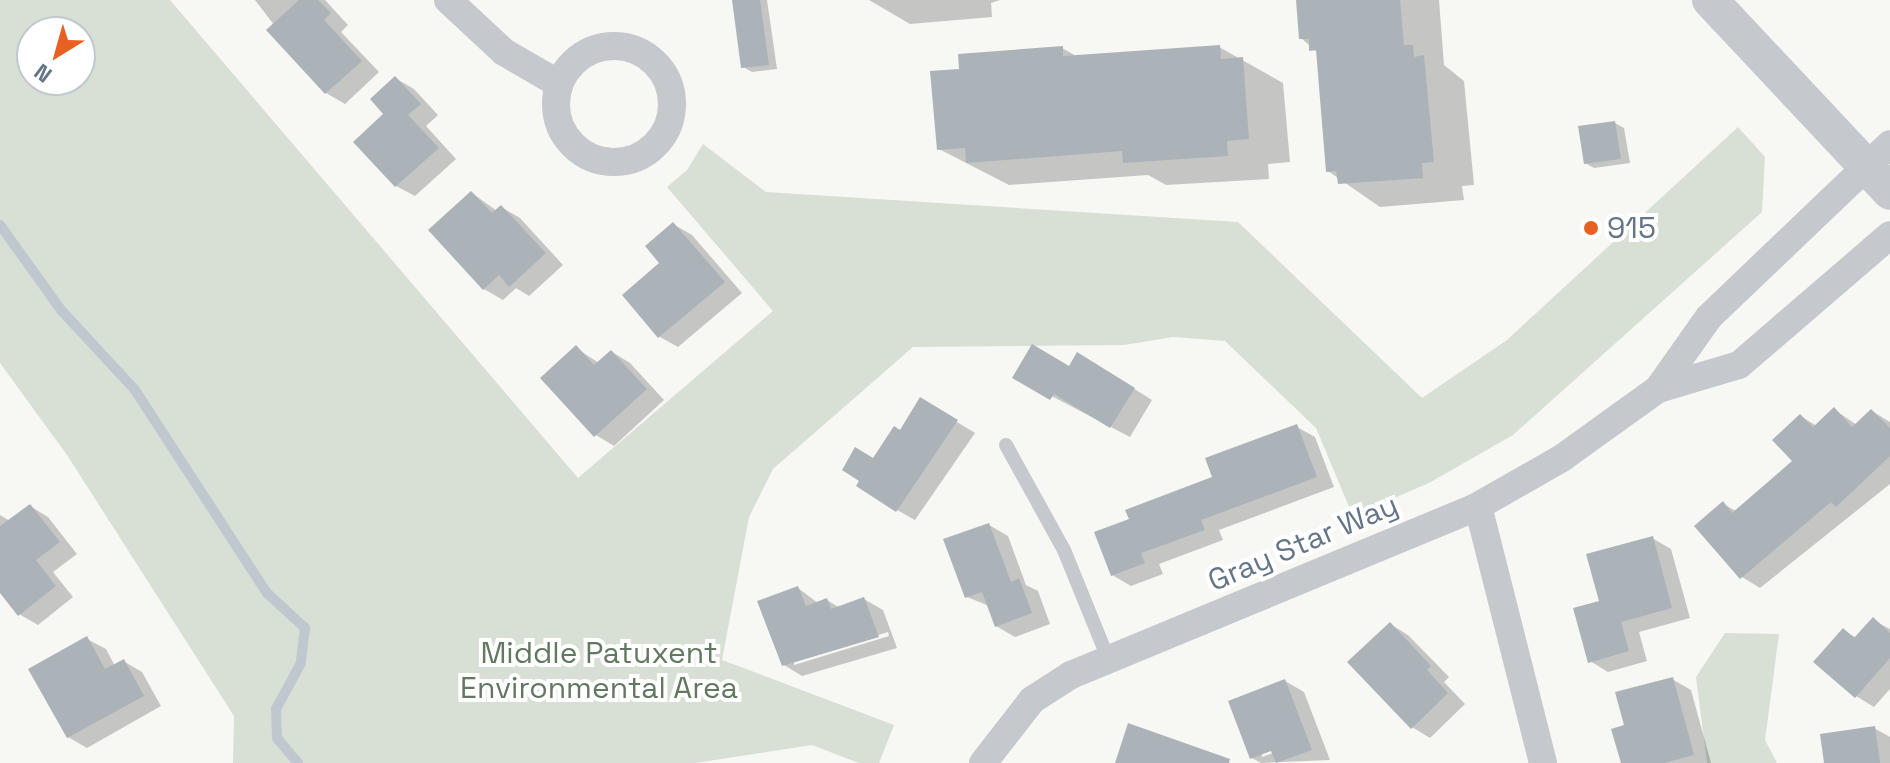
<!DOCTYPE html>
<style>
body{margin:0}
#map{position:relative;width:1890px;height:763px;overflow:hidden;background:#f7f7f4;font-family:"Space Grotesk",sans-serif}
div>[style]{position:absolute}
[style*='--x']{left:calc(var(--x)*1px);top:calc(var(--y)*1px);width:calc(var(--w)*1px);rotate:calc(var(--a)*1deg)}
.green>*{inset:0;background:#d8dfd5}
.shadow>*{inset:0;background:#0003}
.stream>*{height:10px;margin:-5px;padding:0 5px;transform-origin:5px;border-radius:5px;background:#bfc8ce}
.building>*{inset:0;background:#abb3b9}
.service>*{height:14px;margin:-7px;padding:0 7px;transform-origin:7px;border-radius:7px;background:#c5c8cc}
.minor>*{height:28px;margin:-14px;padding:0 14px;transform-origin:14px;border-radius:14px;background:#c5c8cc}
.minor>.ring{margin:-14px;padding:0;box-sizing:content-box;background:none;border:28px solid #c5c8cc;border-radius:50%}
.tertiary>*{height:36px;margin:-18px;padding:0 18px;transform-origin:18px;border-radius:18px;background:#c5c8cc}
.dots>*{width:22px;height:22px;translate:-50% -50%;box-sizing:border-box;border:4px solid #fff;border-radius:50%}
span{translate:-50% -50%;white-space:nowrap;text-align:center;line-height:1.15;-webkit-text-stroke:8px #fff;paint-order:stroke}
.poi-label{font-size:30px;color:#657586}
.left{translate:0 -50%;text-align:left}
.street-label{font-size:30px;color:#657586}
.park-label{font-size:30px;color:#637860}
.north{position:absolute;left:16px;top:16px;width:80px;height:80px;box-sizing:border-box;background:#fff;border:2px solid #c1c8cf;border-radius:50%;rotate:217deg;font-size:22px;font-weight:700;line-height:32px;text-align:center;color:#657586}
.north::after{content:'';display:block;margin:auto;width:28px;height:36px;background:#e96122;clip-path:polygon(50% 0,100% 100%,50% 72%,0 100%)}
</style>
<div id="map">
<div class="green">
<i style="clip-path:polygon(evenodd,0 0,170px 0,578px 478px,773px 311px,667px 187px,687px 170px,703px 144px,766px 192px,1238px 222px,1422px 398px,1507px 340px,1738px 127px,1765px 157px,1762px 212px,1513px 435px,1429px 483px,1353px 516px,1316px 428px,1225px 341px,1173px 337px,1124px 345px,913px 347px,773px 469px,749px 517px,722px 660px,894px 725px,879px 763px,859px 763px,812px 745px,695px 763px,233px 763px,234px 716px,67px 455px,0 363px,0 0,32px 32px,80px 32px,80px 80px,32px 80px,32px 32px)"></i>
<i style="clip-path:polygon(1725px 633px,1779px 634px,1765px 740px,1777px 763px,1707px 763px,1696px 677px)"></i>
</div>
<div class="shadow">
<i style="clip-path:polygon(255px 0,325px 0,348px 25px,341px 32px,379px 72px,345px 104px,326px 93px)"></i>
<i style="clip-path:polygon(734px 0,767px 0,777px 69px,752px 72px,743px 67px)"></i>
<i style="clip-path:polygon(1000px 0,991px 3px,992px 17px,910px 24px,869px 0)"></i>
<i style="clip-path:polygon(1298px 0,1439px 0,1444px 65px,1464px 81px,1474px 185px,1462px 186px,1464px 200px,1380px 207px,1328px 171px,1318px 53px,1301px 38px)"></i>
<i style="clip-path:polygon(1219px 47px,1283px 83px,1290px 162px,1268px 164px,1269px 179px,1166px 185px,1148px 175px,1009px 185px,939px 149px,961px 71px,1062px 48px,1078px 57px)"></i>
<i style="clip-path:polygon(395px 78px,414px 89px,438px 115px,426px 126px,456px 159px,415px 196px,396px 186px,386px 114px)"></i>
<i style="clip-path:polygon(1615px 123px,1624px 128px,1630px 163px,1594px 168px,1585px 163px)"></i>
<i style="clip-path:polygon(472px 193px,497px 211px,501px 207px,520px 218px,563px 265px,529px 296px,516px 288px,503px 300px,484px 289px)"></i>
<i style="clip-path:polygon(673px 224px,692px 235px,742px 293px,678px 347px,660px 337px,662px 263px)"></i>
<i style="clip-path:polygon(576px 348px,599px 363px,612px 352px,630px 363px,664px 400px,614px 446px,596px 435px)"></i>
<i style="clip-path:polygon(1096px 365px,1152px 400px,1130px 437px,1015px 377px)"></i>
<i style="clip-path:polygon(1835px 410px,1857px 425px,1872px 411px,1890px 422px,1890px 484px,1760px 588px,1742px 577px,1723px 504px,1736px 511px,1795px 461px,1800px 416px,1817px 426px)"></i>
<i style="clip-path:polygon(939px 411px,975px 433px,915px 520px,897px 510px,874px 460px,901px 433px)"></i>
<i style="clip-path:polygon(1297px 427px,1315px 437px,1334px 487px,1219px 530px,1223px 540px,1159px 564px,1163px 574px,1131px 586px,1112px 575px,1132px 520px,1215px 478px)"></i>
<i style="clip-path:polygon(30px 506px,48px 517px,77px 554px,53px 572px,73px 597px,38px 625px,19px 614px,0 590px,0 515px,10px 521px)"></i>
<i style="clip-path:polygon(989px 525px,1008px 536px,1026px 585px,1038px 591px,1050px 624px,1015px 637px,996px 626px,989px 606px,967px 597px)"></i>
<i style="clip-path:polygon(1652px 538px,1671px 549px,1690px 618px,1639px 632px,1647px 661px,1608px 672px,1590px 661px,1602px 603px)"></i>
<i style="clip-path:polygon(evenodd,798px 588px,818px 603px,827px 600px,840px 608px,864px 599px,883px 610px,897px 648px,802px 676px,784px 665px,798px 588px,888px 632px,889px 636px,794px 665px,794px 661px,888px 632px)"></i>
<i style="clip-path:polygon(1873px 620px,1890px 629px,1890px 689px,1874px 707px,1856px 696px,1843px 630px,1857px 638px)"></i>
<i style="clip-path:polygon(1390px 624px,1408px 635px,1449px 677px,1444px 682px,1465px 704px,1430px 738px,1412px 727px)"></i>
<i style="clip-path:polygon(87px 639px,106px 649px,115px 666px,123px 661px,142px 672px,161px 706px,87px 748px,68px 737px)"></i>
<i style="clip-path:polygon(1672px 679px,1691px 690px,1711px 763px,1625px 763px,1627px 727px)"></i>
<i style="clip-path:polygon(evenodd,1285px 681px,1304px 692px,1330px 760px,1261px 763px,1252px 758px,1285px 681px,1280px 746px,1281px 750px,1262px 757px,1262px 753px,1280px 746px)"></i>
<i style="clip-path:polygon(1874px 728px,1890px 737px,1890px 763px,1826px 763px)"></i>
</div>
<div class="stream">
<i style="--x:0;--y:225;--w:105;--a:54.3"></i>
<i style="--x:61;--y:310;--w:109;--a:47.2"></i>
<i style="--x:135;--y:390;--w:242;--a:57"></i>
<i style="--x:267;--y:593;--w:52;--a:42.6"></i>
<i style="--x:305;--y:628;--w:35;--a:97"></i>
<i style="--x:301;--y:663;--w:52;--a:118.5"></i>
<i style="--x:276;--y:709;--w:29;--a:88"></i>
<i style="--x:277;--y:738;--w:33;--a:50"></i>
</div>
<div class="building">
<i style="clip-path:polygon(299px 0,318px 0,331px 13px,324px 20px,362px 61px,325px 94px,266px 30px)"></i>
<i style="clip-path:polygon(732px 0,760px 0,769px 65px,741px 68px)"></i>
<i style="clip-path:polygon(1296px 0,1400px 0,1404px 45px,1413px 45px,1414px 57px,1424px 55px,1434px 162px,1422px 163px,1423px 178px,1338px 184px,1336px 171px,1326px 172px,1316px 50px,1309px 51px,1309px 39px,1299px 39px)"></i>
<i style="clip-path:polygon(1220px 45px,1221px 59px,1243px 57px,1249px 139px,1227px 141px,1228px 156px,1123px 163px,1122px 151px,966px 163px,965px 148px,937px 150px,930px 71px,959px 69px,958px 54px,1063px 46px,1063px 56px)"></i>
<i style="clip-path:polygon(395px 76px,421px 104px,408px 115px,439px 148px,395px 187px,353px 142px,383px 114px,370px 99px)"></i>
<i style="clip-path:polygon(1615px 121px,1621px 159px,1584px 164px,1578px 126px)"></i>
<i style="clip-path:polygon(471px 191px,492px 213px,501px 205px,546px 253px,509px 287px,499px 275px,483px 290px,428px 230px)"></i>
<i style="clip-path:polygon(673px 222px,725px 282px,658px 338px,622px 295px,659px 263px,645px 246px)"></i>
<i style="clip-path:polygon(1032px 344px,1069px 366px,1077px 352px,1135px 388px,1110px 428px,1054px 394px,1050px 400px,1012px 378px)"></i>
<i style="clip-path:polygon(576px 345px,594px 365px,611px 350px,647px 389px,594px 437px,540px 378px)"></i>
<i style="clip-path:polygon(920px 397px,958px 420px,896px 512px,856px 486px,859px 481px,842px 470px,855px 447px,873px 458px,894px 426px,900px 430px)"></i>
<i style="clip-path:polygon(1834px 407px,1852px 427px,1871px 409px,1890px 428px,1890px 456px,1836px 507px,1831px 502px,1740px 579px,1694px 526px,1723px 501px,1732px 513px,1792px 461px,1772px 440px,1800px 414px,1813px 427px)"></i>
<i style="clip-path:polygon(1297px 424px,1317px 477px,1201px 520px,1205px 530px,1141px 553px,1145px 563px,1111px 576px,1094px 532px,1129px 519px,1125px 510px,1212px 477px,1205px 458px)"></i>
<i style="clip-path:polygon(30px 504px,60px 542px,36px 560px,56px 586px,18px 616px,0 593px,0 526px)"></i>
<i style="clip-path:polygon(989px 523px,1011px 582px,1019px 578px,1032px 613px,995px 627px,982px 592px,965px 598px,943px 539px)"></i>
<i style="clip-path:polygon(1653px 536px,1672px 608px,1621px 622px,1629px 651px,1588px 663px,1573px 608px,1599px 601px,1586px 554px)"></i>
<i style="clip-path:polygon(798px 586px,806px 606px,827px 598px,831px 609px,864px 597px,879px 637px,782px 666px,757px 601px)"></i>
<i style="clip-path:polygon(1873px 617px,1890px 633px,1890px 658px,1855px 698px,1813px 662px,1843px 628px,1854px 638px)"></i>
<i style="clip-path:polygon(1390px 622px,1431px 666px,1427px 670px,1448px 693px,1411px 729px,1347px 662px)"></i>
<i style="clip-path:polygon(87px 636px,105px 669px,124px 659px,144px 696px,67px 738px,28px 669px)"></i>
<i style="clip-path:polygon(1673px 677px,1694px 755px,1664px 763px,1621px 763px,1611px 729px,1624px 725px,1615px 692px)"></i>
<i style="clip-path:polygon(1285px 679px,1312px 750px,1276px 763px,1271px 751px,1250px 759px,1228px 701px)"></i>
<i style="clip-path:polygon(1128px 723px,1230px 759px,1229px 763px,1115px 763px)"></i>
<i style="clip-path:polygon(1875px 726px,1880px 763px,1824px 763px,1820px 734px)"></i>
</div>
<div class="service">
<i style="--x:1006;--y:445;--w:120;--a:61.1"></i>
<i style="--x:1064;--y:550;--w:120;--a:67.9"></i>
</div>
<div class="minor">
<i style="--x:448;--y:0;--w:76;--a:42.9"></i>
<i style="--x:504;--y:52;--w:64;--a:30.2"></i>
<i class="ring" style="left:556px;top:46px;width:88px;height:88px"></i>
<i style="--x:1658;--y:389;--w:88;--a:-54.7"></i>
<i style="--x:1709;--y:317;--w:250;--a:-43.7"></i>
<i style="--x:1478;--y:506;--w:265;--a:75.8"></i>
<i style="--x:983;--y:763;--w:80;--a:-52.1"></i>
<i style="--x:1032;--y:700;--w:46;--a:-32.7"></i>
<i style="--x:1071;--y:675;--w:441;--a:-22.5"></i>
<i style="--x:1478;--y:506;--w:97;--a:-29.7"></i>
<i style="--x:1562;--y:458;--w:118;--a:-35.7"></i>
<i style="--x:1658;--y:389;--w:84;--a:-16.5"></i>
<i style="--x:1739;--y:365;--w:199;--a:-40.7"></i>
</div>
<div class="tertiary">
<i style="--x:1710;--y:0;--w:263;--a:46.8"></i>
</div>
<div class="dots">
<i style="left:1591px;top:228px;background:#e96122"></i>
</div>
<div class="poi-label">
<span class="left" style="left:1607px;top:228px">915</span>
</div>
<div class="street-label">
<span style="left:1303px;top:543px;rotate:-23deg">Gray Star Way</span>
</div>
<div class="park-label">
<span style="left:599px;top:670px">Middle Patuxent<br>Environmental Area</span>
</div>
<div class="north">N</div>
</div>
